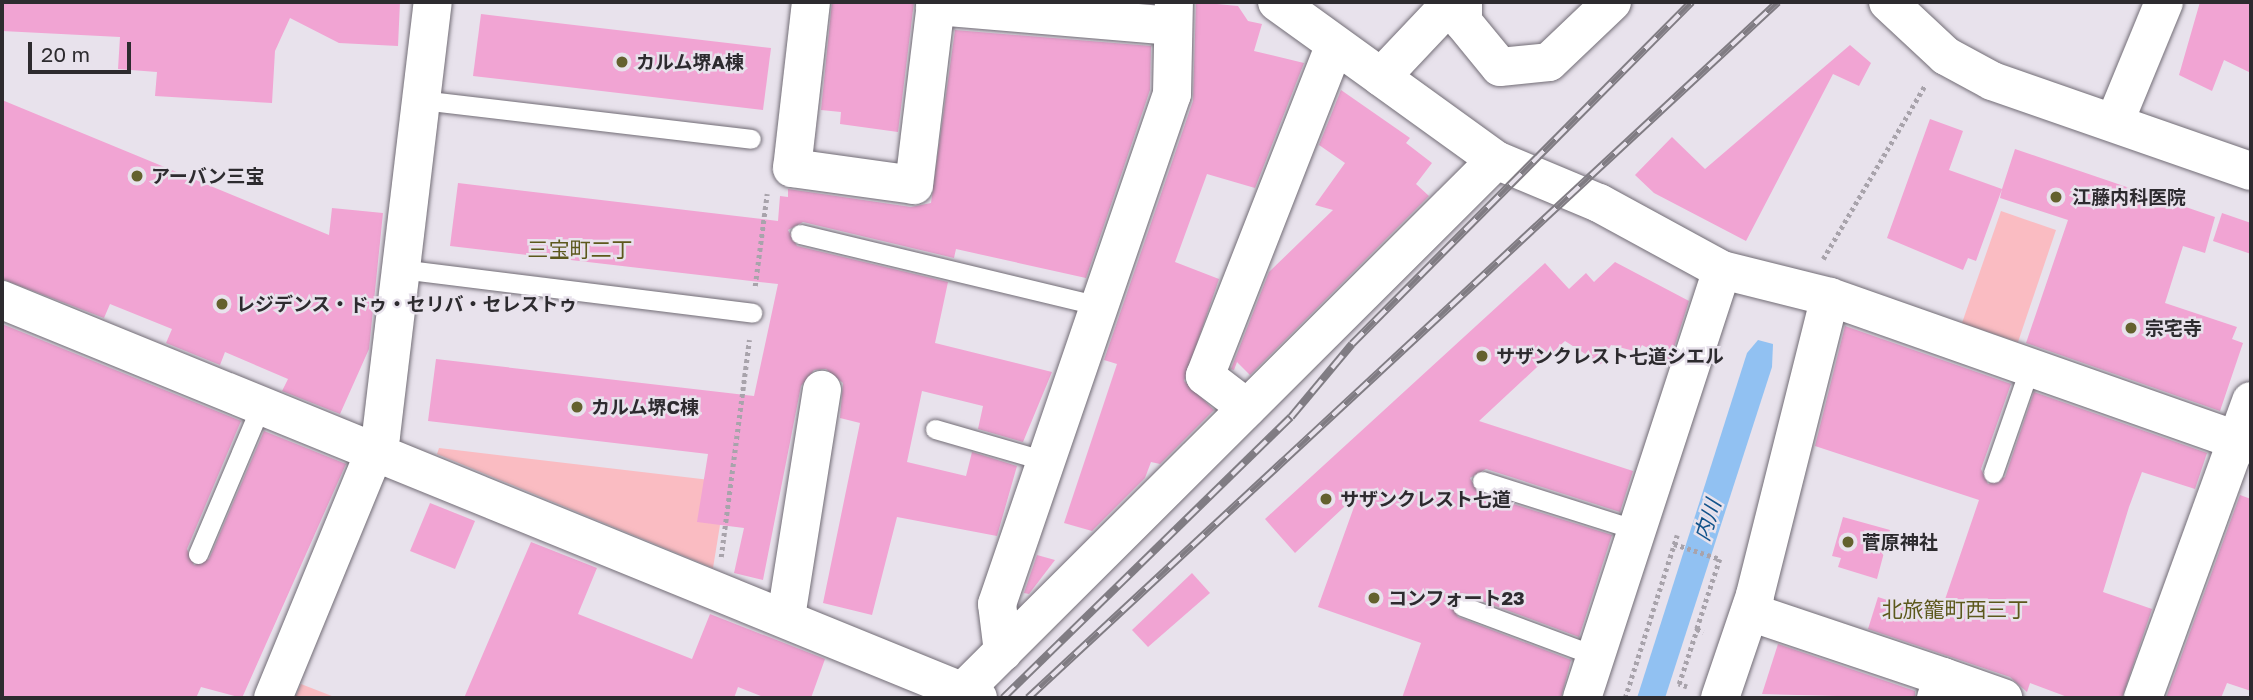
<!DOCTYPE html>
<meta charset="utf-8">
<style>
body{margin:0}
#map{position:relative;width:2253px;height:700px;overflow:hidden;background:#e8e2ec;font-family:"Golos Text","Noto Sans JP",sans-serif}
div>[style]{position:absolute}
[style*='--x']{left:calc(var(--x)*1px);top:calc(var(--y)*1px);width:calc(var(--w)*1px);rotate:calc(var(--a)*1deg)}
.green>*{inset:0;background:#fabcc2}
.water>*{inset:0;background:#91c1f2}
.building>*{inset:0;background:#f1a4d3}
.path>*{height:4.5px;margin-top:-2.25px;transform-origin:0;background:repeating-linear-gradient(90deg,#a8a3ab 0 3.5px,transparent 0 7px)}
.roads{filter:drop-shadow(0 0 2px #726d76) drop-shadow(0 0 2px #726d76)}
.service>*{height:19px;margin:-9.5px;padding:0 9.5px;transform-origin:9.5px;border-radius:9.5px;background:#fff}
.minor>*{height:38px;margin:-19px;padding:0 19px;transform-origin:19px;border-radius:19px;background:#fff}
.tertiary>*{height:38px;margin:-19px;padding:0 19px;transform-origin:19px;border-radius:19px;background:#fff}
.rail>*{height:8px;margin-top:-4px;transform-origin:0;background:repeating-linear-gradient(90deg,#e8e2ec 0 16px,#807c83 0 32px);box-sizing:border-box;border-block:2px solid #807c83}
.dots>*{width:19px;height:19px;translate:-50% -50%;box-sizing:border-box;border:4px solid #e8e2ec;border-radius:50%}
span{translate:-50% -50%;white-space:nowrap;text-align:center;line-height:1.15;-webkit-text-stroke:5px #e8e2ec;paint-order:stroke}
.poi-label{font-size:19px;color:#2d2b2f;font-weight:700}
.left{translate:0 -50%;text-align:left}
.neighbourhood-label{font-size:21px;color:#5c581c}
.water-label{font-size:21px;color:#12538b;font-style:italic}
.frame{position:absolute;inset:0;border:4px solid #2d2b2f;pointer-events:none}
.scale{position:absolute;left:28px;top:42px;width:103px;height:32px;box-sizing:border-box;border:4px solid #2d2b2f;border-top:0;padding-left:9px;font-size:21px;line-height:24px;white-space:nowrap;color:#2d2b2f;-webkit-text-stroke:5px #e8e2ec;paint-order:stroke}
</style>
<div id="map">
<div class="green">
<i style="clip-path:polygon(2001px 211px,2056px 230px,2018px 342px,1962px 323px)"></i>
<i style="clip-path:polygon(439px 448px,727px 482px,713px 568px,437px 454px)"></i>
<i style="clip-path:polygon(301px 684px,337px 698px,295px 698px)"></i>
</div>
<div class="water">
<i style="clip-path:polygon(1758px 340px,1773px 344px,1772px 367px,1665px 698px,1637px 698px,1747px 353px)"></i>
</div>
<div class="building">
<i style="clip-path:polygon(2px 2px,400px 2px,398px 46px,339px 43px,290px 18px,275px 51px,272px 103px,155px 96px,157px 72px,118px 69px,120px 37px,2px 31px)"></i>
<i style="clip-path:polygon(832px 2px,914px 2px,898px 132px,840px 124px,841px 112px,821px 110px)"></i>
<i style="clip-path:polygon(1196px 2px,1238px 6px,1248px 21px,1262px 24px,1254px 51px,1304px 63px,1255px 188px,1207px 174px,1175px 262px,1219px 279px,1184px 381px,1214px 410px,1160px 464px,1151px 462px,1145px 478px,1092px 531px,1064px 523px,1117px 364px,1104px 360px,1193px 101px)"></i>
<i style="clip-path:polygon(2200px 2px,2251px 2px,2251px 73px,2224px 60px,2212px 91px,2179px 75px)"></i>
<i style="clip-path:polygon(481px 14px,771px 48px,763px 110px,473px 76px)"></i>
<i style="clip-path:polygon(955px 30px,1151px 46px,1150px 90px,1086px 278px,956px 249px,954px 258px,803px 222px,788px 230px,797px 246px,948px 282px,935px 343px,1052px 372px,1023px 442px,978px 429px,983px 406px,922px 391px,907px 462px,966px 476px,972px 452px,1017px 466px,997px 536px,897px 517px,872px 615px,823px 603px,860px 423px,840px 418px,843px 383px,826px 369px,814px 370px,801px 386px,763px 580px,734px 573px,744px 528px,697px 522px,708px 454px,428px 421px,436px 359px,754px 396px,778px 284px,450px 246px,458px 183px,778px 221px,780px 196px,788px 197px,788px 189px,911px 207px,931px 203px)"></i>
<i style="clip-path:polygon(1850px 45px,1871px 63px,1859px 86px,1833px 74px,1746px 241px,1654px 193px,1635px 175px,1672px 137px,1705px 169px)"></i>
<i style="clip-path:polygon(1341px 90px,1410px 138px,1406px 143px,1432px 163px,1416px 184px,1429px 196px,1250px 375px,1237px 362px,1234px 370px,1231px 369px,1269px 272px,1333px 210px,1315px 205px,1345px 163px,1319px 145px)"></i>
<i style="clip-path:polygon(2px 100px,329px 235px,332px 208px,383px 213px,369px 349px,340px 414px,282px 391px,288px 379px,225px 352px,220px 365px,166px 343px,172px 329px,110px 304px,104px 318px,2px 279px)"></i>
<i style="clip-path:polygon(1930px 119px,1963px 131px,1949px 170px,2002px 189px,2015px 149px,2215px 217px,2205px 253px,2183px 246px,2165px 303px,2237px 327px,2232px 339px,2243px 343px,2220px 411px,2026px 343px,2068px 220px,2000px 198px,2002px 189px,1976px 261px,1968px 258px,1963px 270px,1887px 238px)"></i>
<i style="clip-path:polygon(2222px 213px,2251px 223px,2251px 254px,2213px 241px)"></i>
<i style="clip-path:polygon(1615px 262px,1689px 301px,1670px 360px,1642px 345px,1638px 352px,1611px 345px,1601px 364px,1565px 341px,1479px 421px,1633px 471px,1620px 512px,1486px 469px,1470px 478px,1478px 493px,1612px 535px,1579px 637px,1466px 595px,1450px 602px,1458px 617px,1571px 660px,1561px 698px,1402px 698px,1421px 643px,1318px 607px,1359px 493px,1295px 553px,1265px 519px,1545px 263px,1569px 289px,1586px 273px,1594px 282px)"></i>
<i style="clip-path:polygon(2px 324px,241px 421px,187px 549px,194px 565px,209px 559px,264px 431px,346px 464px,242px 698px,201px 687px,196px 698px,2px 698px)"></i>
<i style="clip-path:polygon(1845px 326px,2011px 384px,1981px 469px,1988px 484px,2005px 477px,2034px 392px,2207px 453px,2195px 489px,2142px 472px,2129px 507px,2103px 592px,2152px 609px,2122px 698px,2070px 698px,2030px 683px,2027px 692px,2010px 677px,1868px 629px,1878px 597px,1939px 617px,1979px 500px,1815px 446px)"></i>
<i style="clip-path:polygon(2240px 495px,2251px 499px,2251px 691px,2227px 683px,2221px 698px,2166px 698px)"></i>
<i style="clip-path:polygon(430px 503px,475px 521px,455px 569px,410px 551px)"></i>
<i style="clip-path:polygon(1843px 517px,1890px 530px,1877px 579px,1838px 567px,1841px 558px,1832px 556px)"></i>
<i style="clip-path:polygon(531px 542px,597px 568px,578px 614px,692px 659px,710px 614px,825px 659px,811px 698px,766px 698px,738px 687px,734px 698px,464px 698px)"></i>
<i style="clip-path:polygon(1037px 555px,1055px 560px,1029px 594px,1024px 593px)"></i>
<i style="clip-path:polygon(1192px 573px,1210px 593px,1148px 647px,1132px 630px)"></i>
<i style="clip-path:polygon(1778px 644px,1915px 691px,1915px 698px,1762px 694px)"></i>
</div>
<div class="path">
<i style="--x:1823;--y:259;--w:202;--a:-59.6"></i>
<i style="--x:755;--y:286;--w:93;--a:-82.6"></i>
<i style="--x:1674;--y:544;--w:48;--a:18.1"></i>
<i style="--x:1720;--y:559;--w:74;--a:108.2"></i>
<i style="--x:1697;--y:629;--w:7;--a:27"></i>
<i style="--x:721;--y:557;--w:219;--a:-82.6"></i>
<i style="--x:1687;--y:687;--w:9;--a:-159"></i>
<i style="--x:1679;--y:684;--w:58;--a:-71.9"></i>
<i style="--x:1625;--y:698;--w:171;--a:-72.3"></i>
</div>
<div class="roads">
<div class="service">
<i style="--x:421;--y:100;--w:332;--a:6.7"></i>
<i style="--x:800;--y:234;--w:308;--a:13.5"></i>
<i style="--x:401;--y:269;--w:354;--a:7.1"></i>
<i style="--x:935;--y:429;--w:116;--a:16.1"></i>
<i style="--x:1993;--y:473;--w:112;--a:-70.8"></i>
<i style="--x:1482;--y:481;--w:166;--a:17.6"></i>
<i style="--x:198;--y:554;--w:159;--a:-67"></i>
<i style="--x:1462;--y:606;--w:143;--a:20.5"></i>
</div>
<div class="minor">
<i style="--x:811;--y:2;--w:167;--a:96.5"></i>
<i style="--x:792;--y:168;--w:123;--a:7.9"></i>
<i style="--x:914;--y:185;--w:184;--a:-83.1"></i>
<i style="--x:1452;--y:2;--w:103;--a:133.4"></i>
<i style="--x:1381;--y:77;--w:142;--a:35.8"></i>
<i style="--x:1496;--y:160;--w:112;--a:22.7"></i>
<i style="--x:1599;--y:203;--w:140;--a:28.6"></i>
<i style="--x:1722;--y:270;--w:111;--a:14"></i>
<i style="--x:1830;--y:297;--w:446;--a:19.4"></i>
<i style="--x:1463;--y:2;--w:20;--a:90"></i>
<i style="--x:1463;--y:22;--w:58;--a:50.6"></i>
<i style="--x:1500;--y:67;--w:49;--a:-5.8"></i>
<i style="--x:1549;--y:62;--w:87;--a:-43.6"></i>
<i style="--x:935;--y:6;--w:238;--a:4.8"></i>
<i style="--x:2115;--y:121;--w:129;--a:-67.6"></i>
<i style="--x:2;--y:300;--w:1054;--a:22.18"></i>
<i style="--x:1247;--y:408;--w:53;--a:-142.7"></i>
<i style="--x:1205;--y:376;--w:356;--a:-68.6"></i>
<i style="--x:1750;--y:612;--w:204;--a:18.6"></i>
<i style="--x:786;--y:617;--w:230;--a:-81"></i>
<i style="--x:1003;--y:652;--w:48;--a:-97.1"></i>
<i style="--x:997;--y:604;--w:539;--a:-71.06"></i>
<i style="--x:1172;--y:94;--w:92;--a:-88.8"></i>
<i style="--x:273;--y:698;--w:283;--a:-67.6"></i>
<i style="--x:381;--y:436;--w:437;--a:-83.2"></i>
<i style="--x:956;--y:698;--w:762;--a:-44.89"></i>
<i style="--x:1582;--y:698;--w:450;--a:-71.9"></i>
<i style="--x:1720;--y:698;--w:109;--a:-71.2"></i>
<i style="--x:1755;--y:595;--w:307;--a:-75.9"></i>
<i style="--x:1936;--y:698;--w:22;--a:-72"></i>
<i style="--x:1943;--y:677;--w:64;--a:19.3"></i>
<i style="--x:2143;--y:698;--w:316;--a:-70"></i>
</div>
<div class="tertiary">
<i style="--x:1277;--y:2;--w:128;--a:35.8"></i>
<i style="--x:1888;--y:2;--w:79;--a:43"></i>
<i style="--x:1946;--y:56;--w:52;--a:28.5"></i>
<i style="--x:1992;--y:81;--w:274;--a:19.2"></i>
</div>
</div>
<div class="rail">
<i style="--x:1003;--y:698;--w:402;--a:-44.3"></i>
<i style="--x:1291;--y:417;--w:95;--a:-50.1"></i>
<i style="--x:1352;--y:344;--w:482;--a:-45.2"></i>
<i style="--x:1028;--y:698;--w:1023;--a:-42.86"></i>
</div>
<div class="dots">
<i style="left:622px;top:62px;background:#64612e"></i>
<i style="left:137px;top:176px;background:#64612e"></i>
<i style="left:2056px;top:197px;background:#64612e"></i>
<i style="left:222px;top:304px;background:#64612e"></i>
<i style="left:2131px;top:328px;background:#64612e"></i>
<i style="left:1482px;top:356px;background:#64612e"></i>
<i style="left:577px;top:407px;background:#64612e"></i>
<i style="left:1326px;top:499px;background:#64612e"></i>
<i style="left:1848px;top:542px;background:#64612e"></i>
<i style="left:1374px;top:598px;background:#64612e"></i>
</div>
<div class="poi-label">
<span class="left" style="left:636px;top:62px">カルム堺A棟</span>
<span class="left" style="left:151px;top:176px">アーバン三宝</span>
<span class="left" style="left:2072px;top:197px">江藤内科医院</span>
<span class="left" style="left:236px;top:304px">レジデンス・ドゥ・セリバ・セレストゥ</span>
<span class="left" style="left:2145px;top:328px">宗宅寺</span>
<span class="left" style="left:1496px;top:356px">サザンクレスト七道シエル</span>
<span class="left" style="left:591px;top:407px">カルム堺C棟</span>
<span class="left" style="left:1340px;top:499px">サザンクレスト七道</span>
<span class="left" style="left:1862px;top:542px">菅原神社</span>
<span class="left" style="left:1388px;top:598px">コンフォート23</span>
</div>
<div class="neighbourhood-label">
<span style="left:580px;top:249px">三宝町二丁</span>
<span style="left:1955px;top:609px">北旅籠町西三丁</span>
</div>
<div class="water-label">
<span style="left:1707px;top:520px;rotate:-72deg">内川</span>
</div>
<div class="frame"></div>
<div class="scale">20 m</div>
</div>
